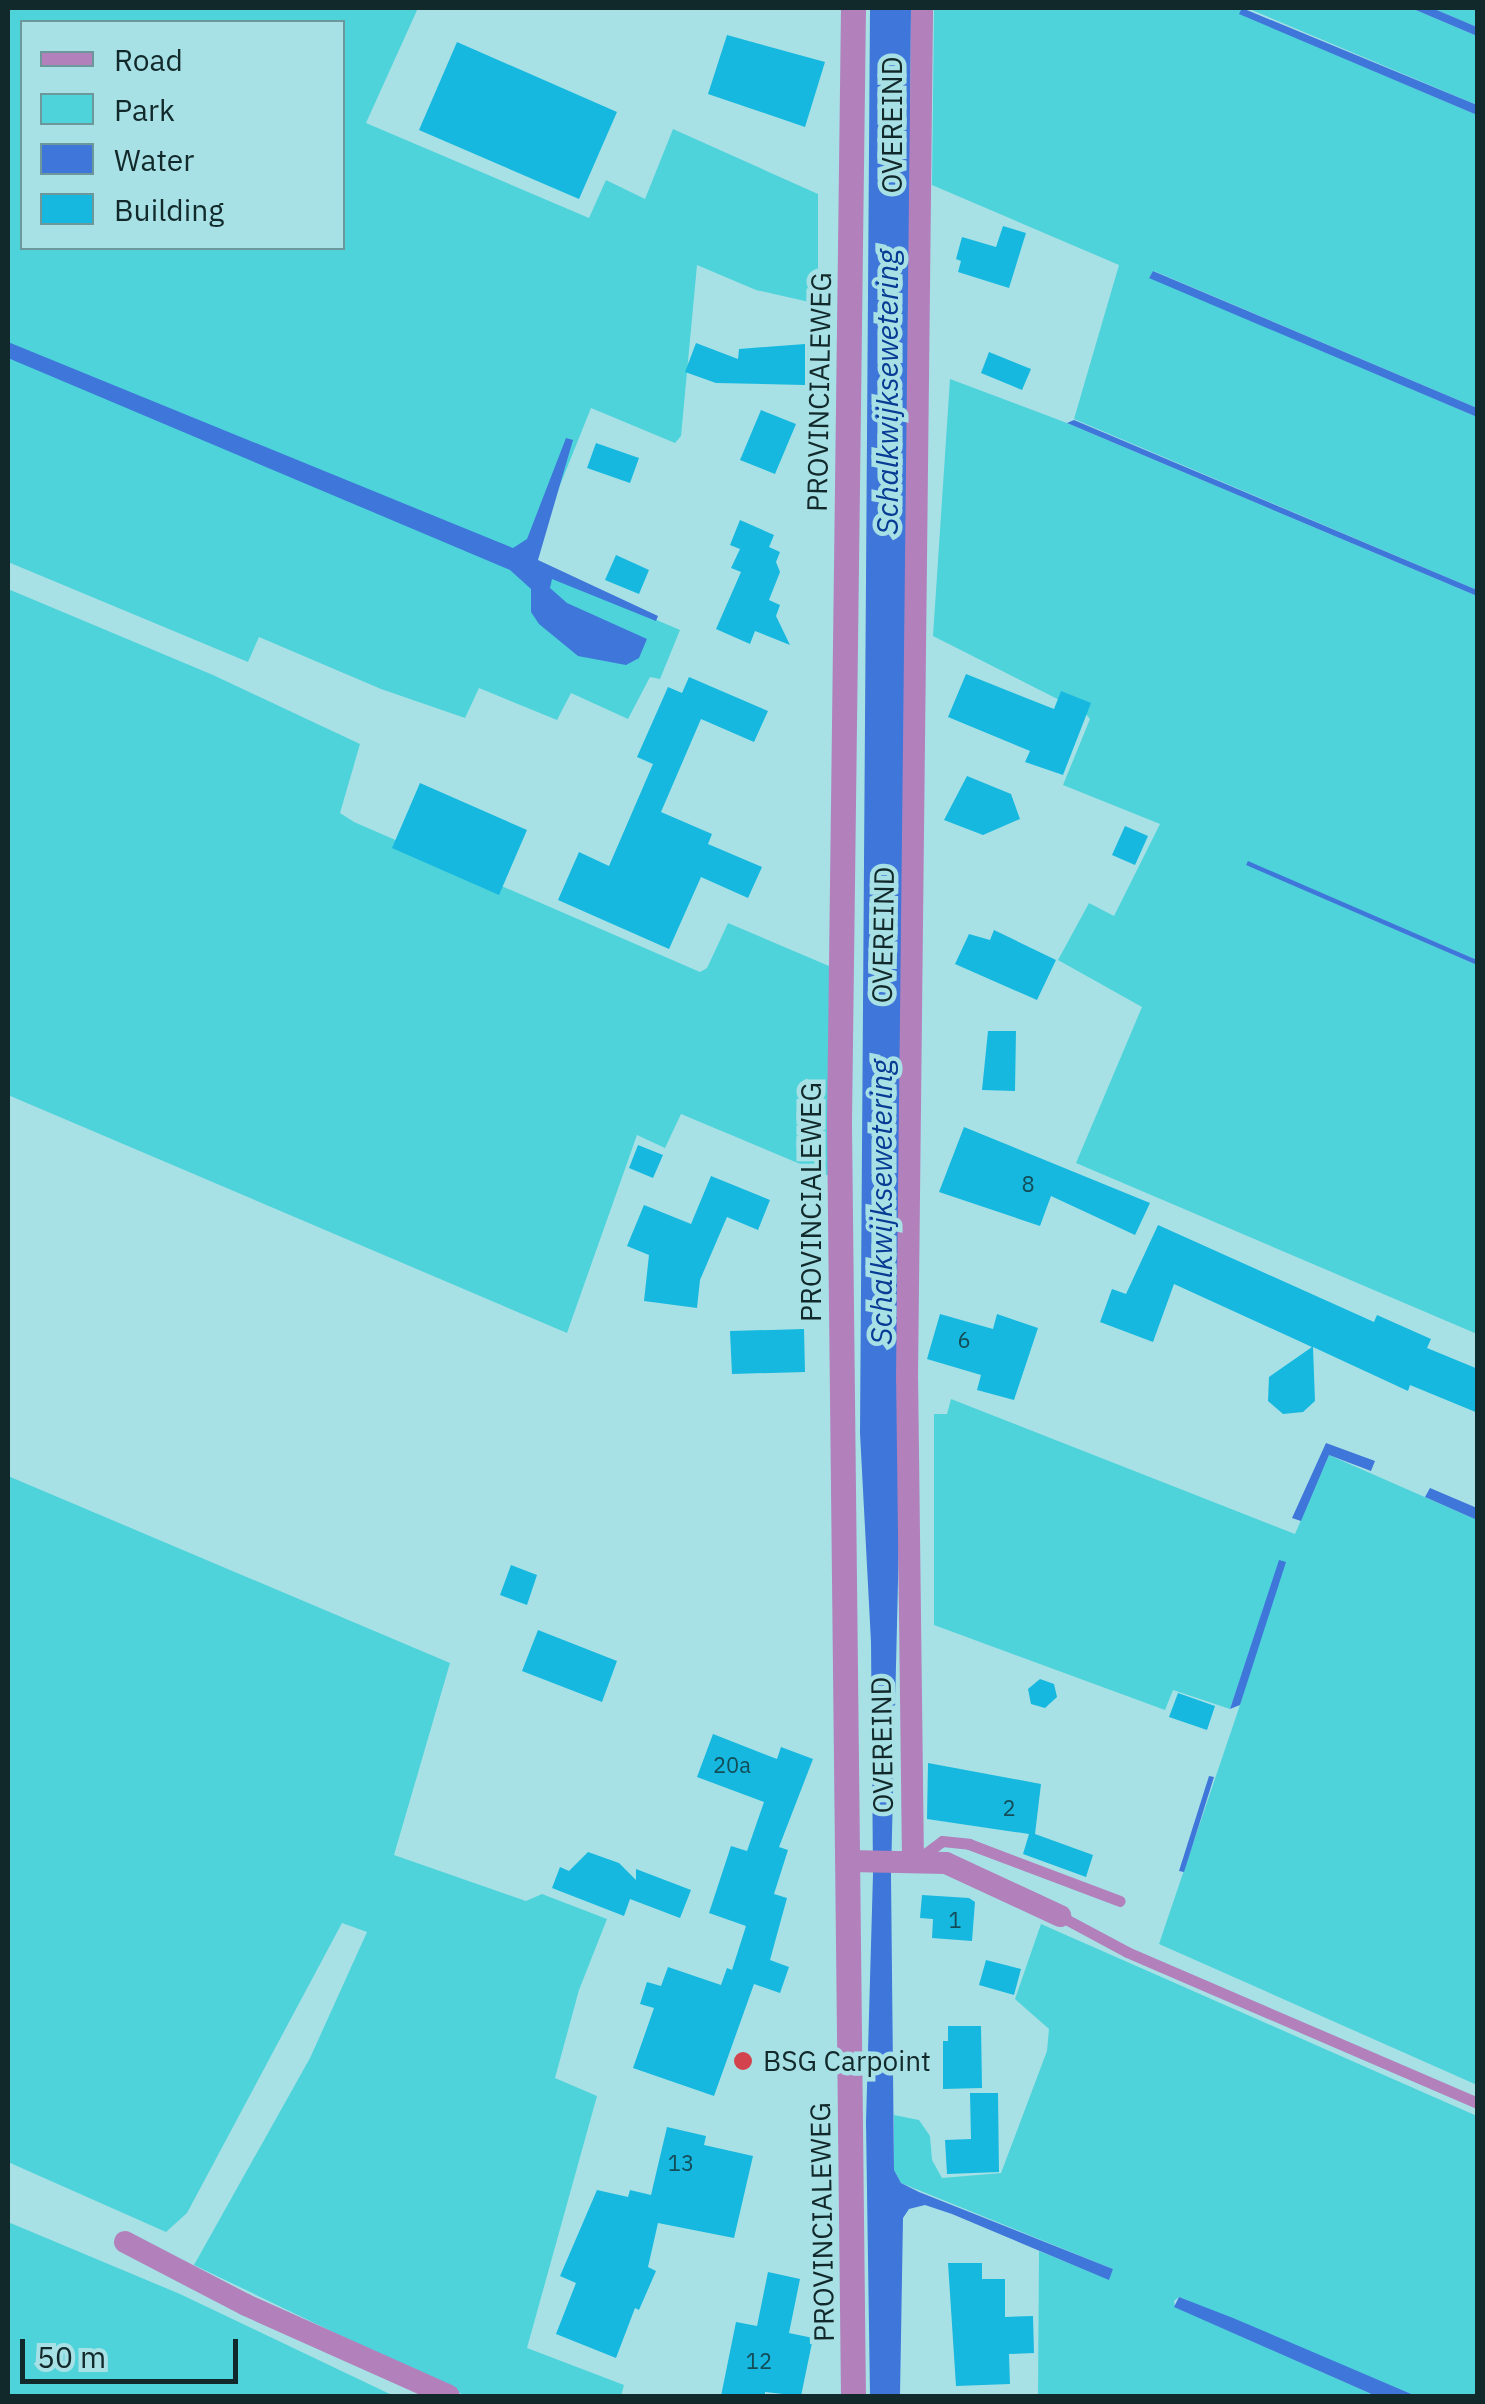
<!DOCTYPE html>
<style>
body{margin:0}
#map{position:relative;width:1485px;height:2404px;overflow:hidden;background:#a8e1e5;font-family:"IBM Plex Sans",sans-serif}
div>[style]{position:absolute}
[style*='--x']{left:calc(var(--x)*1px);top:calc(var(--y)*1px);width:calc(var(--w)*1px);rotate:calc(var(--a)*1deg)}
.green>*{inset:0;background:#4ed3db}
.water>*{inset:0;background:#3e76d9}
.building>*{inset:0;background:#16b8df}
.service>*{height:11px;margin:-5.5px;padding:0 5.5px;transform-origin:5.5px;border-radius:5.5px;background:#b281bc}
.minor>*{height:22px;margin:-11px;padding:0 11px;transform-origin:11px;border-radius:11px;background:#b281bc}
.tertiary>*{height:25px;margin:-12.5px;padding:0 12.5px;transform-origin:12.5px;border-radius:12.5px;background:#b281bc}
.dots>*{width:28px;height:28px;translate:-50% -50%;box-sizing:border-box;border:5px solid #a8e1e5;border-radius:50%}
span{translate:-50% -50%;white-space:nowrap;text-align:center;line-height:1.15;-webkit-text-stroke:9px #a8e1e5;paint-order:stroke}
.number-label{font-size:22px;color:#134d58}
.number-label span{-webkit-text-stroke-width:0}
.street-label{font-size:28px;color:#12292b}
.poi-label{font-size:28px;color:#12292b}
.left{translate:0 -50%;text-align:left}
.water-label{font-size:30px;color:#083c94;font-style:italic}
.frame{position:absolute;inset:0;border:10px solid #12292b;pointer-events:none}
.legend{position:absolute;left:20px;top:20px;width:325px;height:230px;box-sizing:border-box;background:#a8e1e5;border:2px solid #6c979b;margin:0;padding:12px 18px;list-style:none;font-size:30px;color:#12292b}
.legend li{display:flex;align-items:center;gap:20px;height:50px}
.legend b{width:50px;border:2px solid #6c979b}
.scale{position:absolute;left:20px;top:2339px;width:218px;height:45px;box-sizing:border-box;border:5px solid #12292b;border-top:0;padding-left:12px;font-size:30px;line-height:35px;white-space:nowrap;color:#12292b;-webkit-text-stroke:8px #a8e1e5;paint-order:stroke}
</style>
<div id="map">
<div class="green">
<i style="clip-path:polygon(evenodd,8px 8px,418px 8px,366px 123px,589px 218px,606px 180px,645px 199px,673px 129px,818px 194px,818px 304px,756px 290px,697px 265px,681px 436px,675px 443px,591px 408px,528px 565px,680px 630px,660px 679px,650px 677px,628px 719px,571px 693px,557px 720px,479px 688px,465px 718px,381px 689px,259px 637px,248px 662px,8px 562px,8px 8px,22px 22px,342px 22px,342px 248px,22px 248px,22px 22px)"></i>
<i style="clip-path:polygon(934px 8px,1242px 8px,1240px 14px,1477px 115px,1477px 408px,1154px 271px,1149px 277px,1477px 417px,1477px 590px,1074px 419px,1119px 265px,932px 185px)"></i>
<i style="clip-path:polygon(1247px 8px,1411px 8px,1477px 36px,1477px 105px)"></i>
<i style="clip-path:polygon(1432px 8px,1477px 8px,1477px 27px)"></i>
<i style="clip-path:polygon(950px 379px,1067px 423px,1477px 596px,1477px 960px,1249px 862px,1247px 865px,1477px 965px,1477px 1334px,1076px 1163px,1142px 1007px,1058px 960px,1089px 903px,1114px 916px,1160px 824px,1063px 785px,1090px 719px,1085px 713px,933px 636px)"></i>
<i style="clip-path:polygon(8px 589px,213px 675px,360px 744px,340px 813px,354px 822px,700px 972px,707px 968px,728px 923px,829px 966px,829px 1176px,681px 1114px,665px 1148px,637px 1135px,567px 1333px,8px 1095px)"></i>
<i style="clip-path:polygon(951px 1399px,1295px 1534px,1329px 1455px,1477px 1520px,1477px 2085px,1159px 1944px,1240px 1705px,1280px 1560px,1230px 1709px,1173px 1690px,1165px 1710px,934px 1625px,934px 1414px,947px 1414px)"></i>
<i style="clip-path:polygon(8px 1476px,450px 1663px,394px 1855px,526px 1901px,542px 1894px,607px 1919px,579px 1990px,555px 2078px,597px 2096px,527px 2348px,624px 2385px,621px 2396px,466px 2396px,194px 2265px,310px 2058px,367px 1932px,342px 1923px,187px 2213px,166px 2232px,8px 2162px)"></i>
<i style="clip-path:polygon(1041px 1924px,1477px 2116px,1477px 2396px,1416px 2396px,1179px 2297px,1174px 2301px,1175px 2307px,1376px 2396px,1038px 2396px,1039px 2251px,1108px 2279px,1113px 2269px,901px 2183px,894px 2170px,894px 2115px,919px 2120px,930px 2136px,932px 2160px,942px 2178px,1001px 2173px,1047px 2051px,1049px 2029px,1015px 1999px)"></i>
<i style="clip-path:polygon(8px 2222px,180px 2294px,394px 2396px,8px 2396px)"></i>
</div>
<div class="water">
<i style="clip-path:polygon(870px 8px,911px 8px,901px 1456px,891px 1876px,894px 2170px,901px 2183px,919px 2192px,1113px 2269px,1109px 2280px,952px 2214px,925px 2205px,909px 2209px,903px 2218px,900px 2396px,870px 2396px,866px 2122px,873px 1874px,871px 1642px,860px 1433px)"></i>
<i style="clip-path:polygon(1242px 8px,1477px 105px,1477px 115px,1239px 14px)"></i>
<i style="clip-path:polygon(1411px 8px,1432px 8px,1477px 27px,1477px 36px)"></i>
<i style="clip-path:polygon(1153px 271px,1477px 408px,1477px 417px,1149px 278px)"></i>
<i style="clip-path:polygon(8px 342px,513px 548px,527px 539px,566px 438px,573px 440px,538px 560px,658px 616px,656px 621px,552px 579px,550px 588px,567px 603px,647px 639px,639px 658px,626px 665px,578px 656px,539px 624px,531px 612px,531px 589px,510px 570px,8px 358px)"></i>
<i style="clip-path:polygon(1074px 420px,1477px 590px,1477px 596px,1067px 423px)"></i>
<i style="clip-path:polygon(1248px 861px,1477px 960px,1477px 965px,1246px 865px)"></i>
<i style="clip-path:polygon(1326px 1443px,1375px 1461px,1371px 1471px,1329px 1455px,1301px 1521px,1292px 1518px)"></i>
<i style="clip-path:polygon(1430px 1488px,1477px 1508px,1477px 1520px,1425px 1497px)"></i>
<i style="clip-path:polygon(1279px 1560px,1286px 1562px,1240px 1705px,1230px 1709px)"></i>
<i style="clip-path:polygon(1209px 1776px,1214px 1777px,1192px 1847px,1184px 1872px,1179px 1871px)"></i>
<i style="clip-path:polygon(1179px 2297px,1233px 2318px,1416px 2396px,1376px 2396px,1174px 2307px)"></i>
</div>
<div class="building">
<i style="clip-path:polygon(727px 35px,825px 62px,805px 127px,708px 94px)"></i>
<i style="clip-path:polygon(457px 42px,617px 112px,579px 199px,419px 130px)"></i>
<i style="clip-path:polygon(1003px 226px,1026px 233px,1009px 288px,958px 272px,961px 261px,956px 259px,962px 237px,996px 247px)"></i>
<i style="clip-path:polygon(696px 343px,738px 359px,739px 349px,805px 344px,805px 385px,716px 383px,685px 372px)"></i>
<i style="clip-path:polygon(989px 352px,1031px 369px,1022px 390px,981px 373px)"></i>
<i style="clip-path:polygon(761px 410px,796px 424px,775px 474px,740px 460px)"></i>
<i style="clip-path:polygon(596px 443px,639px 458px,630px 483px,587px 468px)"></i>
<i style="clip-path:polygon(740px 520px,774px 535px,769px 547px,780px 552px,776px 562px,780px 572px,769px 600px,780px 605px,776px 616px,790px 645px,755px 631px,750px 644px,716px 629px,741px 572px,731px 568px,740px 549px,730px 545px)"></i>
<i style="clip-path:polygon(616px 555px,649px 570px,639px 594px,605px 580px)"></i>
<i style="clip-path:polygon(966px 674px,1054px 709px,1061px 691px,1091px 703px,1063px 775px,1025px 762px,1030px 751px,948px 717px)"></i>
<i style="clip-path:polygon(689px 677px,768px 711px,754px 742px,701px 719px,661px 812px,712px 834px,708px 844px,762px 867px,748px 898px,701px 877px,669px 949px,558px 900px,579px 852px,609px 866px,653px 764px,637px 757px,668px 687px,682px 693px)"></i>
<i style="clip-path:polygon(967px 776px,1011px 794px,1020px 819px,983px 835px,944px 820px)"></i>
<i style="clip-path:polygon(420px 783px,527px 830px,499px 895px,392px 848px)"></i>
<i style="clip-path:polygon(1125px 826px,1148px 836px,1135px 865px,1112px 855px)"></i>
<i style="clip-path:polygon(994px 930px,1056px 960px,1037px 1000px,955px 964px,969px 934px,990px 940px)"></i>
<i style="clip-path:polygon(988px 1031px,1016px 1031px,1015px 1091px,982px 1090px)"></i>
<i style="clip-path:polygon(964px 1127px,1150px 1203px,1135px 1235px,1051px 1196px,1040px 1226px,939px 1192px)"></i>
<i style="clip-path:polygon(638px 1145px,663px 1155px,653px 1178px,629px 1168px)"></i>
<i style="clip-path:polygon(711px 1176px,770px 1200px,758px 1230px,727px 1217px,700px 1280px,697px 1308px,644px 1301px,649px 1255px,627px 1246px,644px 1205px,691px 1224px)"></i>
<i style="clip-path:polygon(1158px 1225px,1374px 1322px,1377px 1315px,1431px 1339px,1427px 1348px,1478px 1369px,1478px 1413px,1410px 1385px,1408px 1391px,1313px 1347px,1315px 1401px,1303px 1412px,1283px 1414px,1268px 1401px,1269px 1377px,1312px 1347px,1174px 1284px,1153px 1342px,1100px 1322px,1112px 1289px,1126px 1294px)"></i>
<i style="clip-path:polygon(940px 1314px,993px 1329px,997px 1314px,1038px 1328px,1014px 1400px,977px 1390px,981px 1375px,927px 1359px)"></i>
<i style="clip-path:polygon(804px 1329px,805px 1372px,732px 1374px,730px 1331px)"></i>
<i style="clip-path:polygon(511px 1565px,537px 1575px,527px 1605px,500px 1595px)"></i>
<i style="clip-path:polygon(538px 1630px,617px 1661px,602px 1702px,522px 1671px)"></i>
<i style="clip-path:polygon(1040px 1679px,1054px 1684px,1057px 1697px,1045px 1708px,1031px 1704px,1028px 1689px)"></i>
<i style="clip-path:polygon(1178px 1693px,1215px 1706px,1207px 1730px,1169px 1717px)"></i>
<i style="clip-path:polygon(713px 1734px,777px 1759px,781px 1747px,813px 1759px,779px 1847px,788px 1850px,774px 1894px,787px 1898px,770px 1960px,789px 1967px,780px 1993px,754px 1984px,714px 2096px,633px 2068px,654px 2008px,640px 2004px,647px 1982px,661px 1986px,668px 1967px,721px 1985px,727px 1968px,732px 1970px,746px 1926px,709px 1913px,731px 1846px,747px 1851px,764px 1802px,697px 1777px)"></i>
<i style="clip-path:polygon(928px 1763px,1041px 1784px,1035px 1834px,1093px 1855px,1086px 1877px,1023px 1854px,1029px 1834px,927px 1819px)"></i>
<i style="clip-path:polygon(588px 1852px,619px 1863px,636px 1880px,636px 1869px,691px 1890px,680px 1918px,630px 1899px,624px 1916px,552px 1888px,560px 1867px,569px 1871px)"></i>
<i style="clip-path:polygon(922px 1895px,969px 1898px,975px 1902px,972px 1941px,932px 1938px,933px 1919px,920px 1918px)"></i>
<i style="clip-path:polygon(986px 1960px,1021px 1969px,1014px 1995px,979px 1985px)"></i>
<i style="clip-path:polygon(948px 2026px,981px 2026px,982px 2088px,943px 2089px,943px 2041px,948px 2041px)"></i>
<i style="clip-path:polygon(970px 2093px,998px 2093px,999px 2172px,947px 2174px,945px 2140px,971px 2139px)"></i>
<i style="clip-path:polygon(667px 2127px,706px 2136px,704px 2145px,753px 2156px,734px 2238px,658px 2223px,648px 2267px,656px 2271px,639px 2310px,635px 2308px,616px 2358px,556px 2334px,576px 2283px,560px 2276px,597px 2190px,628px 2197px,630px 2190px,651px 2195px)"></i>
<i style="clip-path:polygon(948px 2263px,982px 2263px,982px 2279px,1005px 2279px,1005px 2317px,1033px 2316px,1034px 2353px,1009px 2354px,1010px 2384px,956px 2386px)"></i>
<i style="clip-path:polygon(768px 2272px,800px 2279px,789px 2333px,813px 2338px,801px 2396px,765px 2392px,765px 2396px,721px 2396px,736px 2322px,757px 2326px)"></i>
</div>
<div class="service">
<i style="--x:917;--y:1860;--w:31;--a:-37"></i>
<i style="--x:942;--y:1841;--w:27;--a:6"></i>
<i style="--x:969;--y:1844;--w:161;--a:20.7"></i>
<i style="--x:1060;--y:1916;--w:76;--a:28.2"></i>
<i style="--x:1127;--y:1952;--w:382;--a:23.3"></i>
</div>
<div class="minor">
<i style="--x:849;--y:1861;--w:97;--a:1.2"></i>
<i style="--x:946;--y:1863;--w:126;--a:24.9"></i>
<i style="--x:913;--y:1862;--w:483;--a:-90.7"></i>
<i style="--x:907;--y:1379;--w:1371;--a:-89.37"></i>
<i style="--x:125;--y:2242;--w:136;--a:27.5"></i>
<i style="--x:246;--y:2305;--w:222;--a:24.1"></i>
</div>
<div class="tertiary">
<i style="--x:853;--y:8;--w:1117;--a:90.72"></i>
<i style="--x:839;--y:1125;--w:1271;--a:89.37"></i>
</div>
<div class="dots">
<i style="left:743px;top:2061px;background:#d3434d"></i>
</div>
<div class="number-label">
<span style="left:1028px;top:1184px">8</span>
<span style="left:964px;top:1340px">6</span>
<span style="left:732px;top:1765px">20a</span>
<span style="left:1009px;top:1808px">2</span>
<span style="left:955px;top:1920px">1</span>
<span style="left:681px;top:2163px">13</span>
<span style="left:759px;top:2361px">12</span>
</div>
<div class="street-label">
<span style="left:892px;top:125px;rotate:-90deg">OVEREIND</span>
<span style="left:819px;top:392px;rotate:-89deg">PROVINCIALEWEG</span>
<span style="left:883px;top:935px;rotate:-89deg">OVEREIND</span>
<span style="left:811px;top:1202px;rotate:-90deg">PROVINCIALEWEG</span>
<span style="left:882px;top:1745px;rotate:-91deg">OVEREIND</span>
<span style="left:822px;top:2222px;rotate:-91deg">PROVINCIALEWEG</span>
</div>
<div class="poi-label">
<span class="left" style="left:763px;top:2061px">BSG Carpoint</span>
</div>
<div class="water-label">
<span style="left:887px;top:392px;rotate:-90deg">Schalkwijksewetering</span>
<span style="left:881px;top:1202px;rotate:-90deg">Schalkwijksewetering</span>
</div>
<div class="frame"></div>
<ul class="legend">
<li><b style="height:12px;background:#b281bc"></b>Road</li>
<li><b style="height:28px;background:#4ed3db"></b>Park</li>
<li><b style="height:28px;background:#3e76d9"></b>Water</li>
<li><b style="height:28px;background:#16b8df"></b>Building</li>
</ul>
<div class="scale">50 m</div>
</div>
